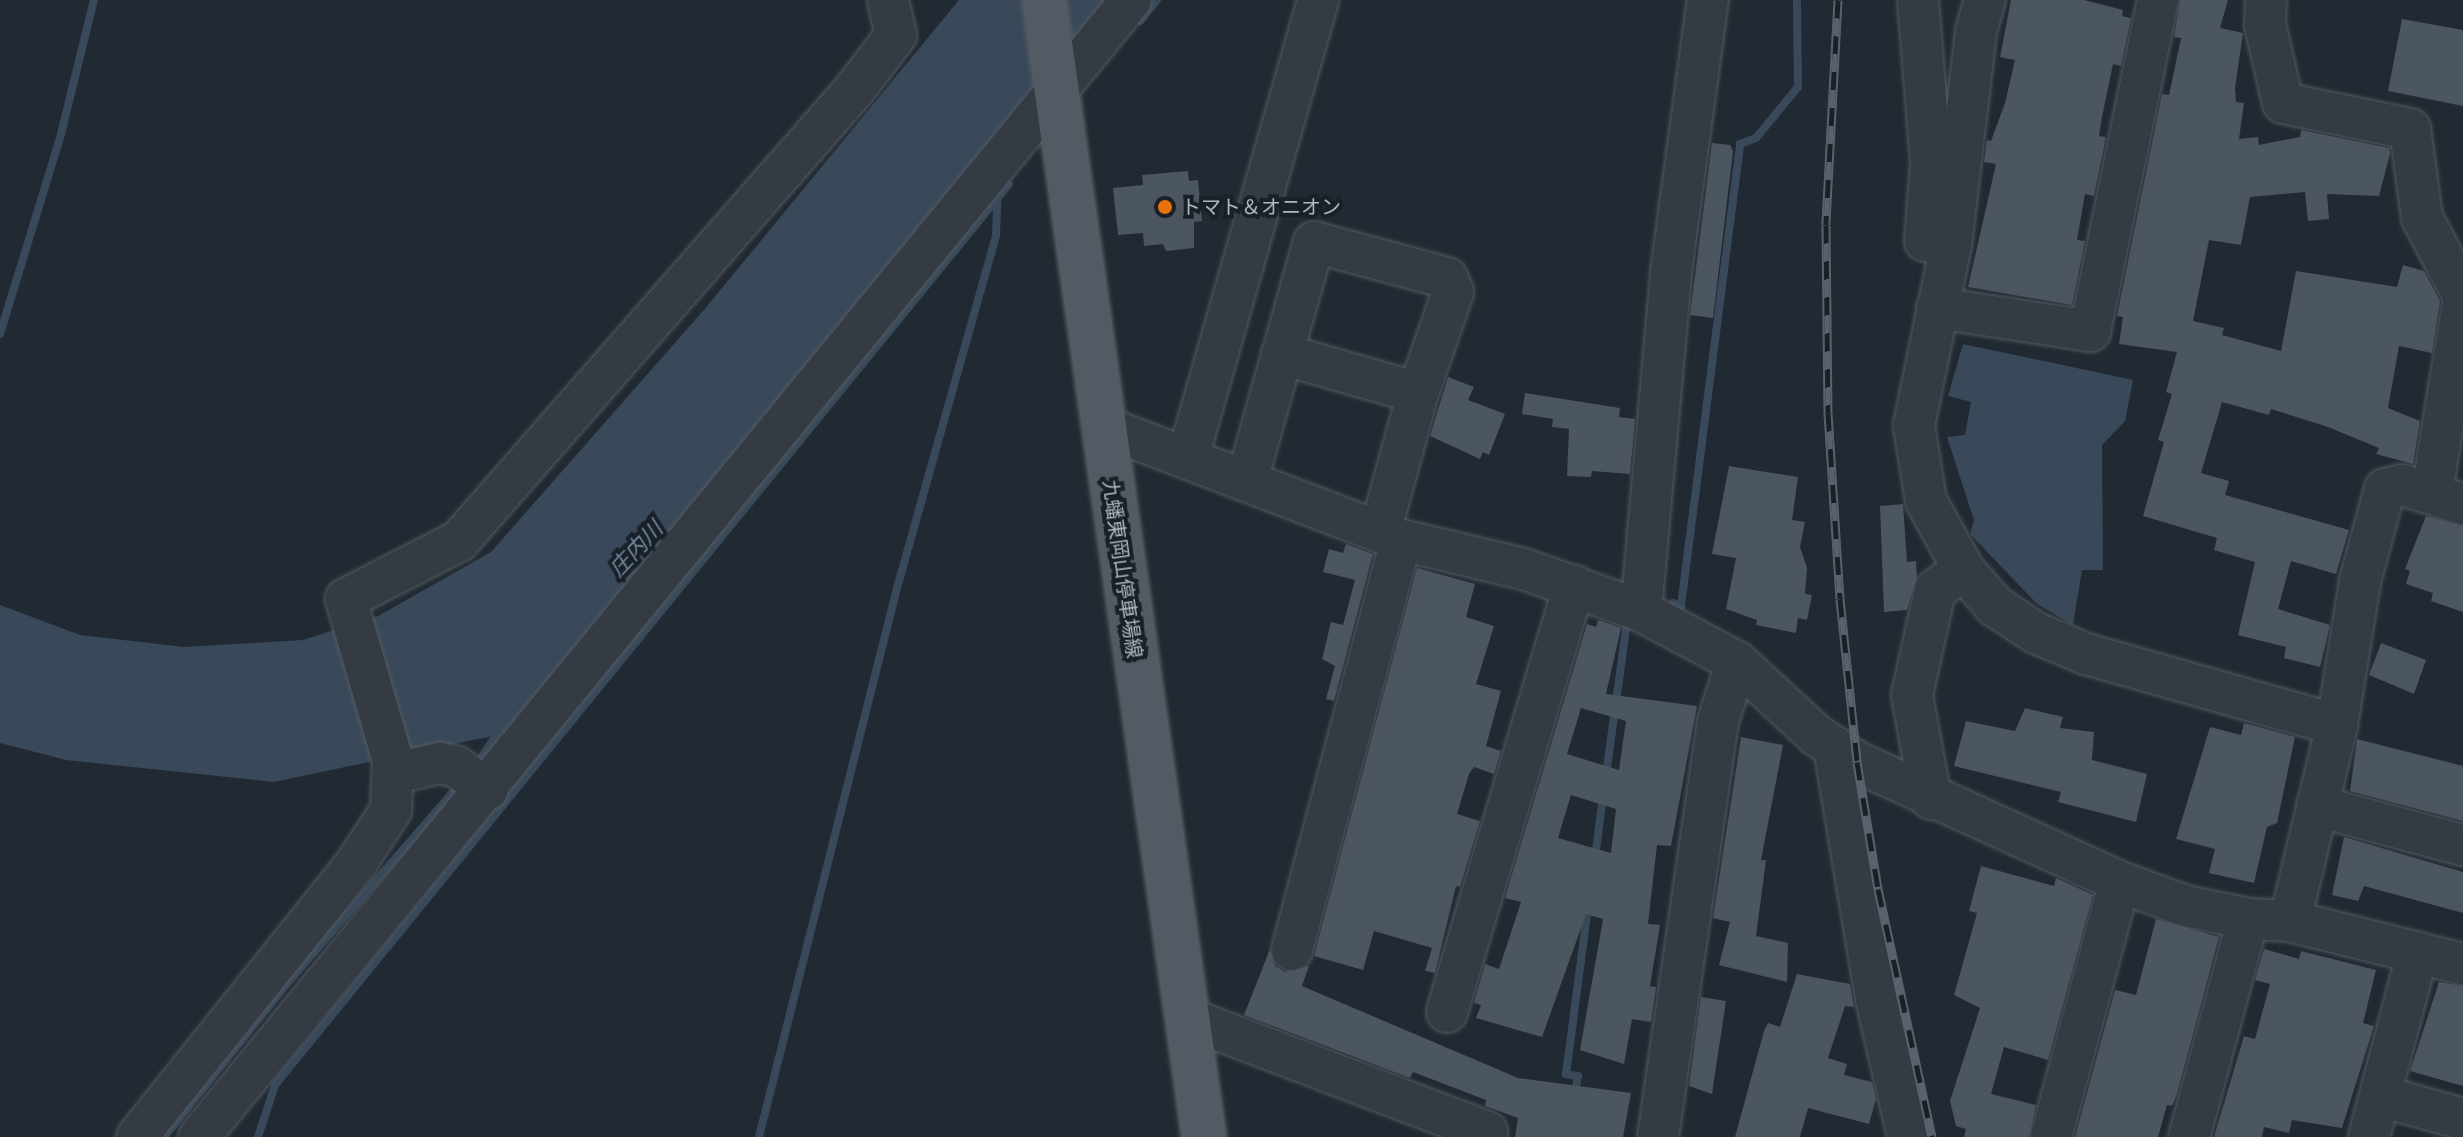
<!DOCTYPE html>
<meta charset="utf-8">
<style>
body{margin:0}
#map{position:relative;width:2463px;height:1137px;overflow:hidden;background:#212a32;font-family:Poppins,"Noto Sans JP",sans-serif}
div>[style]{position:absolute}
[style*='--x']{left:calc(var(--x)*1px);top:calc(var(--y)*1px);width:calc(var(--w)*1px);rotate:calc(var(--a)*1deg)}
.water>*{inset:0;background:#39495a}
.stream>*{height:8px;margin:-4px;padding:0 4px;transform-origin:4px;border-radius:4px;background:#39495a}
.building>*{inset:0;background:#4c5661}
.roads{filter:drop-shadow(0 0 2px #525961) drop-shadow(0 0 2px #525961)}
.minor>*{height:40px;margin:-20px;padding:0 20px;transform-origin:20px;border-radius:20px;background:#343b43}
.major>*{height:44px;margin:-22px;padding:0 22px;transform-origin:22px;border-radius:22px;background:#525a63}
.rail>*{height:9px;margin-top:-4.5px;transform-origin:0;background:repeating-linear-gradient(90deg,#1a2028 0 18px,#59626c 0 36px);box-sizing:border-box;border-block:2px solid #59626c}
.dots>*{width:22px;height:22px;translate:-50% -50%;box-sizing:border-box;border:4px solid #1a2028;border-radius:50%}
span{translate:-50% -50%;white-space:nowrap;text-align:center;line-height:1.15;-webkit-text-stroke:8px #1a2028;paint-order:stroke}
.poi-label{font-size:20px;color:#aeb6c0}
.left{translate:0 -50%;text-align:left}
.street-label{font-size:20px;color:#aeb6c0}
.water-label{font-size:22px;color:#7289a0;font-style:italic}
</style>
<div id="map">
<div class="water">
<i style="clip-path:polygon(959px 0,1107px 0,525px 729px,274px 782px,66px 760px,0 743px,0 605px,80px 635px,184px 647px,303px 640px,378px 616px,491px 552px,703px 311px)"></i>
<i style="clip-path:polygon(1963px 344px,2133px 380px,2125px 421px,2102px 445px,2103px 570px,2082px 570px,2073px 625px,2037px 604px,1970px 534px,1974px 520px,1947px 437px,1965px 435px,1971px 402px,1948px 396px)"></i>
</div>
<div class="stream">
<i style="--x:1140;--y:21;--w:27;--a:-51"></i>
<i style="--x:0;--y:334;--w:209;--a:-73"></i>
<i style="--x:61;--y:134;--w:138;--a:-76.2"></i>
<i style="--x:1673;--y:603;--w:9;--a:21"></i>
<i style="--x:1681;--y:606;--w:466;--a:-82.7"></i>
<i style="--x:1740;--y:144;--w:17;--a:-21"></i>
<i style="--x:1756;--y:138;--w:66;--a:-50.5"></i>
<i style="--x:1798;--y:87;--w:87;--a:-90.7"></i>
<i style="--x:475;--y:767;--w:47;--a:-56.3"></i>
<i style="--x:1606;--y:775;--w:147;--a:-82.2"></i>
<i style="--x:1595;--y:858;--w:63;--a:-82.6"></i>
<i style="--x:1575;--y:1094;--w:18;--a:-81"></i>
<i style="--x:1578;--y:1076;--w:12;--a:-171"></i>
<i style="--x:1566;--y:1074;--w:168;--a:-82.5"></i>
<i style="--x:164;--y:1137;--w:192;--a:-51.3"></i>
<i style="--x:284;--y:987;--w:270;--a:-49.1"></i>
<i style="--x:258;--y:1137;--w:55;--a:-71.9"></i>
<i style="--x:275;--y:1085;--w:1162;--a:-50.83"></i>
<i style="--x:759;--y:1137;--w:566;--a:-75.89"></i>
<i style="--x:897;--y:588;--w:367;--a:-74.3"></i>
<i style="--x:996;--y:235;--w:35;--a:-88"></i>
</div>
<div class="building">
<i style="clip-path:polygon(2011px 0,2084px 0,2123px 10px,2122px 16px,2131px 18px,2121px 66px,2113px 64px,2102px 117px,2099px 136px,2106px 137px,2094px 196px,2085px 194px,2077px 240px,2085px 241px,2072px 305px,1968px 287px,1996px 164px,1984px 162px,1987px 140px,1991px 141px,2005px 103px,2015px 60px,2000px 57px)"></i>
<i style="clip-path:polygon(2180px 0,2228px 0,2220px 28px,2243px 33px,2235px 88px,2236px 102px,2244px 103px,2239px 139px,2258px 137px,2259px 145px,2300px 137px,2301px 130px,2389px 148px,2390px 154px,2379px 196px,2327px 194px,2329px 219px,2308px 221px,2305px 192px,2250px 197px,2241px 245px,2209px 240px,2193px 321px,2224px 328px,2222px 335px,2281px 351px,2296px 271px,2397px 287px,2403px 265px,2424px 271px,2440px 301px,2432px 353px,2399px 346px,2388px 408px,2420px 421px,2413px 464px,2376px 454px,2379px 448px,2328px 427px,2271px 409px,2269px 415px,2222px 402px,2201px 473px,2229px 481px,2225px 495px,2349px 530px,2336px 574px,2291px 561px,2278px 609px,2330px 625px,2320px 667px,2284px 658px,2286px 647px,2238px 635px,2255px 562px,2214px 550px,2217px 538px,2143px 516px,2164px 442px,2158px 440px,2172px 394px,2166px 392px,2177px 352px,2119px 344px,2123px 317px,2117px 316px,2162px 94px,2169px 95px,2181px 38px,2174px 37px)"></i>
<i style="clip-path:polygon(2402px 19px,2463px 30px,2463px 106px,2388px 91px)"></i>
<i style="clip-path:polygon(1712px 143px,1730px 145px,1733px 151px,1713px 318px,1690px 315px)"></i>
<i style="clip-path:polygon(1188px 171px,1189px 181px,1198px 180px,1202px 221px,1194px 222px,1194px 248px,1166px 251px,1163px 244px,1144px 246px,1143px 233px,1118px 235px,1113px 188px,1143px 185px,1142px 175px)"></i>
<i style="clip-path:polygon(1448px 377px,1474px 387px,1468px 400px,1505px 414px,1489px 455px,1483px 452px,1480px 459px,1430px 436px)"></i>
<i style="clip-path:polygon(1525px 393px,1620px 408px,1619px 417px,1635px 419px,1630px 474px,1592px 471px,1591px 477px,1567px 476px,1569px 429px,1552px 427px,1553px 419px,1522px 414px)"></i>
<i style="clip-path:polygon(1729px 466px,1798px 477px,1792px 520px,1805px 522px,1800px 547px,1807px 568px,1805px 594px,1812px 595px,1807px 620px,1798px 618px,1796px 633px,1756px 625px,1757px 620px,1726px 609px,1736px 558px,1712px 554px)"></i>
<i style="clip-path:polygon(1903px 504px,1907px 562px,1916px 561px,1917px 577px,1907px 610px,1884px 612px,1880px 506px)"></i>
<i style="clip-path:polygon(2426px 516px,2463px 526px,2463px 612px,2431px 601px,2433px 593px,2406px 584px,2410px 571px,2405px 569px)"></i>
<i style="clip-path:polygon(1346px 544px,1373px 554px,1334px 701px,1326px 699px,1335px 666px,1322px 659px,1331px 622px,1343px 625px,1355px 580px,1323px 572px,1329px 549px,1343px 553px)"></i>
<i style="clip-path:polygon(1417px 568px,1475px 584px,1466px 617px,1494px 626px,1476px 684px,1501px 691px,1486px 746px,1501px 751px,1494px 774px,1474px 767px,1469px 774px,1457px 814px,1480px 821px,1460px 887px,1456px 886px,1435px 973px,1425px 971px,1432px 948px,1374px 931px,1363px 970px,1314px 956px)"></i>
<i style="clip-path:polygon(evenodd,1598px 620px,1621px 628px,1606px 694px,1697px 706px,1671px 846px,1657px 845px,1648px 924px,1660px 925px,1650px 986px,1656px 987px,1651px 1022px,1632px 1019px,1624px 1064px,1580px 1050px,1603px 919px,1586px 914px,1542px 1037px,1476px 1018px,1481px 1005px,1474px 1003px,1485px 964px,1499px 969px,1521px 902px,1505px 898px,1587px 624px,1596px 627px,1598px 620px,1581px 708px,1626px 721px,1619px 770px,1567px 754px,1581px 708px,1598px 620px,1571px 795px,1616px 809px,1611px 853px,1558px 838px,1571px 795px)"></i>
<i style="clip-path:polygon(2381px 643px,2426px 660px,2414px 694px,2369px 675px)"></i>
<i style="clip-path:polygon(2025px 708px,2063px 717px,2060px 728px,2094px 732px,2092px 760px,2147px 774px,2136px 822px,2058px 802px,2061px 792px,1954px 766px,1966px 721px,2015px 731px)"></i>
<i style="clip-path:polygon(2244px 723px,2295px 737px,2277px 823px,2267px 827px,2254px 883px,2209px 873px,2215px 849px,2176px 839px,2210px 727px,2241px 735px)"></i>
<i style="clip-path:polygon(1741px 737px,1783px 745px,1761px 860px,1766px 860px,1756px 936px,1788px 943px,1787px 982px,1719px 965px,1730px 922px,1713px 918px)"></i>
<i style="clip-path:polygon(2357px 739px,2463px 766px,2463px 821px,2350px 791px)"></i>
<i style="clip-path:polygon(2344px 837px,2463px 872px,2463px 913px,2364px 886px,2358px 901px,2332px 895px)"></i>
<i style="clip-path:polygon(1981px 866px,2054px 886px,2056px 878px,2093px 895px,2048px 1060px,2004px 1047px,1991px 1094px,2036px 1105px,2029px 1137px,1964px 1137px,1966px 1129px,1956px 1126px,1950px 1101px,1980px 1008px,1954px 995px,1977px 913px,1969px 911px)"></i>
<i style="clip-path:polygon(2156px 919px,2219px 937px,2177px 1094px,2172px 1106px,2167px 1105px,2158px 1137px,2075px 1137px,2115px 990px,2136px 995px)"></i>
<i style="clip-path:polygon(1270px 949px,1275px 966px,1285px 972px,1309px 966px,1302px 986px,1518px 1078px,1631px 1093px,1623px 1137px,1515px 1137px,1518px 1118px,1485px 1106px,1486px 1100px,1413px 1072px,1410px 1078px,1244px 1015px)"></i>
<i style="clip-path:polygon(2264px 949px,2299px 959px,2301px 951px,2376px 970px,2363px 1023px,2374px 1026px,2342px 1128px,2292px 1120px,2289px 1133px,2264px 1127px,2262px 1137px,2214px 1137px,2244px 1036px,2255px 1039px,2270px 984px,2255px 980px)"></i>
<i style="clip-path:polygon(1797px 974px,1850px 984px,1854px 1007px,1845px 1006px,1828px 1058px,1847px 1064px,1844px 1075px,1872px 1082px,1876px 1099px,1869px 1124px,1808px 1108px,1800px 1137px,1735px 1137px,1764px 1031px,1768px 1023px,1780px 1027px)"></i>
<i style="clip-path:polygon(2439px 982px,2463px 986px,2463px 1086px,2410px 1071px)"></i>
<i style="clip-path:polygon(1701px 997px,1726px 1001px,1712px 1094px,1689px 1086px)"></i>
</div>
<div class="roads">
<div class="minor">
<i style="--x:1918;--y:0;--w:164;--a:85.4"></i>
<i style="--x:1931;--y:163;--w:78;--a:94.4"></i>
<i style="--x:1925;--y:241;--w:26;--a:9"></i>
<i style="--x:1951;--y:245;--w:185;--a:101.6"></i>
<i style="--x:1914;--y:426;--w:76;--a:80.9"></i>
<i style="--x:1926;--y:501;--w:79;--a:61.2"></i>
<i style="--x:1964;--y:570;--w:48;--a:49.3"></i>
<i style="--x:1995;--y:606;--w:49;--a:33.4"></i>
<i style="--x:2036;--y:633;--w:54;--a:22.8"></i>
<i style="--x:2086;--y:654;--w:261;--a:15.8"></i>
<i style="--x:2337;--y:725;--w:202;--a:103.5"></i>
<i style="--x:2290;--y:921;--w:42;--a:-177.3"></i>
<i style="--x:2266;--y:0;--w:25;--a:92"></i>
<i style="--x:2265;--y:25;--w:80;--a:77"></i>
<i style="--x:2283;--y:103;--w:130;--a:11.6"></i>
<i style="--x:2410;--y:129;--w:90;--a:82.3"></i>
<i style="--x:2422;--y:218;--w:87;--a:62"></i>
<i style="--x:1951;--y:245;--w:215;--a:-83.3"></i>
<i style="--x:1976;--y:31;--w:32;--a:-74"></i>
<i style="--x:1937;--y:308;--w:155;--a:8.5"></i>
<i style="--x:2090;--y:331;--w:338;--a:-78.4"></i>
<i style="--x:1282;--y:354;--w:141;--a:16"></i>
<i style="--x:1102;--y:426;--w:320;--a:20.9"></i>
<i style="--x:1401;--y:540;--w:126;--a:13.3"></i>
<i style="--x:1524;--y:569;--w:124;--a:19.7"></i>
<i style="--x:1641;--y:611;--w:109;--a:28"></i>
<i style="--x:1737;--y:662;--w:108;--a:42.7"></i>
<i style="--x:1816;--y:735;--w:49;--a:33.4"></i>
<i style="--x:1857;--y:762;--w:289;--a:24.5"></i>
<i style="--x:2120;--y:882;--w:70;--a:20"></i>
<i style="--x:2186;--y:906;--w:63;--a:11.8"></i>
<i style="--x:2248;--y:919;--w:226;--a:105.1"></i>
<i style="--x:1188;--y:457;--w:475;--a:-74.1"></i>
<i style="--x:1247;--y:480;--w:247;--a:-74.3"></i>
<i style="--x:1314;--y:242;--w:138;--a:15.1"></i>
<i style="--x:1447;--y:278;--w:15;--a:67"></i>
<i style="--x:1453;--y:292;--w:107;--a:109.1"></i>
<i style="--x:1418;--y:393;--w:144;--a:105.3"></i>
<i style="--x:2432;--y:491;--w:191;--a:-80.6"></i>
<i style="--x:1641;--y:611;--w:340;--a:-84.9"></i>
<i style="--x:1671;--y:272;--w:275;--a:-82.3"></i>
<i style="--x:2337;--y:725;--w:146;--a:-80.9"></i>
<i style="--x:2360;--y:581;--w:95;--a:-74.8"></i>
<i style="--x:2385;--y:489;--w:18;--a:-13"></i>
<i style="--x:2403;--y:485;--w:63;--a:17.6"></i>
<i style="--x:1834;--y:747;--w:255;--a:80.5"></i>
<i style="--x:1876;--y:999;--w:142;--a:76.9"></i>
<i style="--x:395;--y:773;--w:46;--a:-12.5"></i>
<i style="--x:440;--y:763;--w:17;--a:13"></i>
<i style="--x:457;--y:767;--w:38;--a:37"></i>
<i style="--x:1931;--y:799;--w:106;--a:-100.4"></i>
<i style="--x:1912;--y:695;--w:107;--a:-77.6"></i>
<i style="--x:1935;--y:590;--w:35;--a:-35"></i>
<i style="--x:2317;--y:806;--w:151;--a:15"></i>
<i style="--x:2290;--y:921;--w:178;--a:14"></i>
<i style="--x:1292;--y:950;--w:424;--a:-75.1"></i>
<i style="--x:1447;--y:1012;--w:445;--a:-73.4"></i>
<i style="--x:1187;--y:1018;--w:321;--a:20.8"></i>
<i style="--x:1487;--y:1132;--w:5;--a:101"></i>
<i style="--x:2380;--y:1096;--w:86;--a:15.5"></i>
<i style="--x:137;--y:1137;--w:352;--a:-51.3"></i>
<i style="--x:357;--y:862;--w:62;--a:-56.8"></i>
<i style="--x:391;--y:810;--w:49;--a:-87.7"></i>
<i style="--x:393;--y:761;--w:169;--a:-106.2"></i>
<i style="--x:346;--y:599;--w:127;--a:-27.2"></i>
<i style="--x:459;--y:541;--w:601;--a:-48.78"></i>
<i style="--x:855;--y:89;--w:68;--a:-52.8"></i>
<i style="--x:896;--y:35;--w:36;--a:-103"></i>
<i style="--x:199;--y:1137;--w:1470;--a:-50.66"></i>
<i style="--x:1658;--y:1137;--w:420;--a:-81.8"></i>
<i style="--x:1718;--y:721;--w:62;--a:-72.1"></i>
<i style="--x:2051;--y:1137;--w:264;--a:-74.9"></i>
<i style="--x:2369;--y:1137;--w:191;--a:-75.2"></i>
</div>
<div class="major">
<i style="--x:1044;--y:0;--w:1148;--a:81.99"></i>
</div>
</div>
<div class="rail">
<i style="--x:1838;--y:0;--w:225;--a:93.1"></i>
<i style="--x:1826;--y:225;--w:188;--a:89.4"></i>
<i style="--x:1828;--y:413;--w:186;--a:86.3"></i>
<i style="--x:1840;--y:599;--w:164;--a:84"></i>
<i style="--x:1857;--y:762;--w:129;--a:80.6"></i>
<i style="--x:1878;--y:889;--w:254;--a:77.7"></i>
</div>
<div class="dots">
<i style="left:1165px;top:207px;background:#e8710a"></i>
</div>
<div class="poi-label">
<span class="left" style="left:1181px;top:207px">トマト＆オニオン</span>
</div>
<div class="street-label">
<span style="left:1122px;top:569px;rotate:82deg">九蟠東岡山停車場線</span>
</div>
<div class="water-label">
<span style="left:636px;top:549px;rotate:-47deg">庄内川</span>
</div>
</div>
